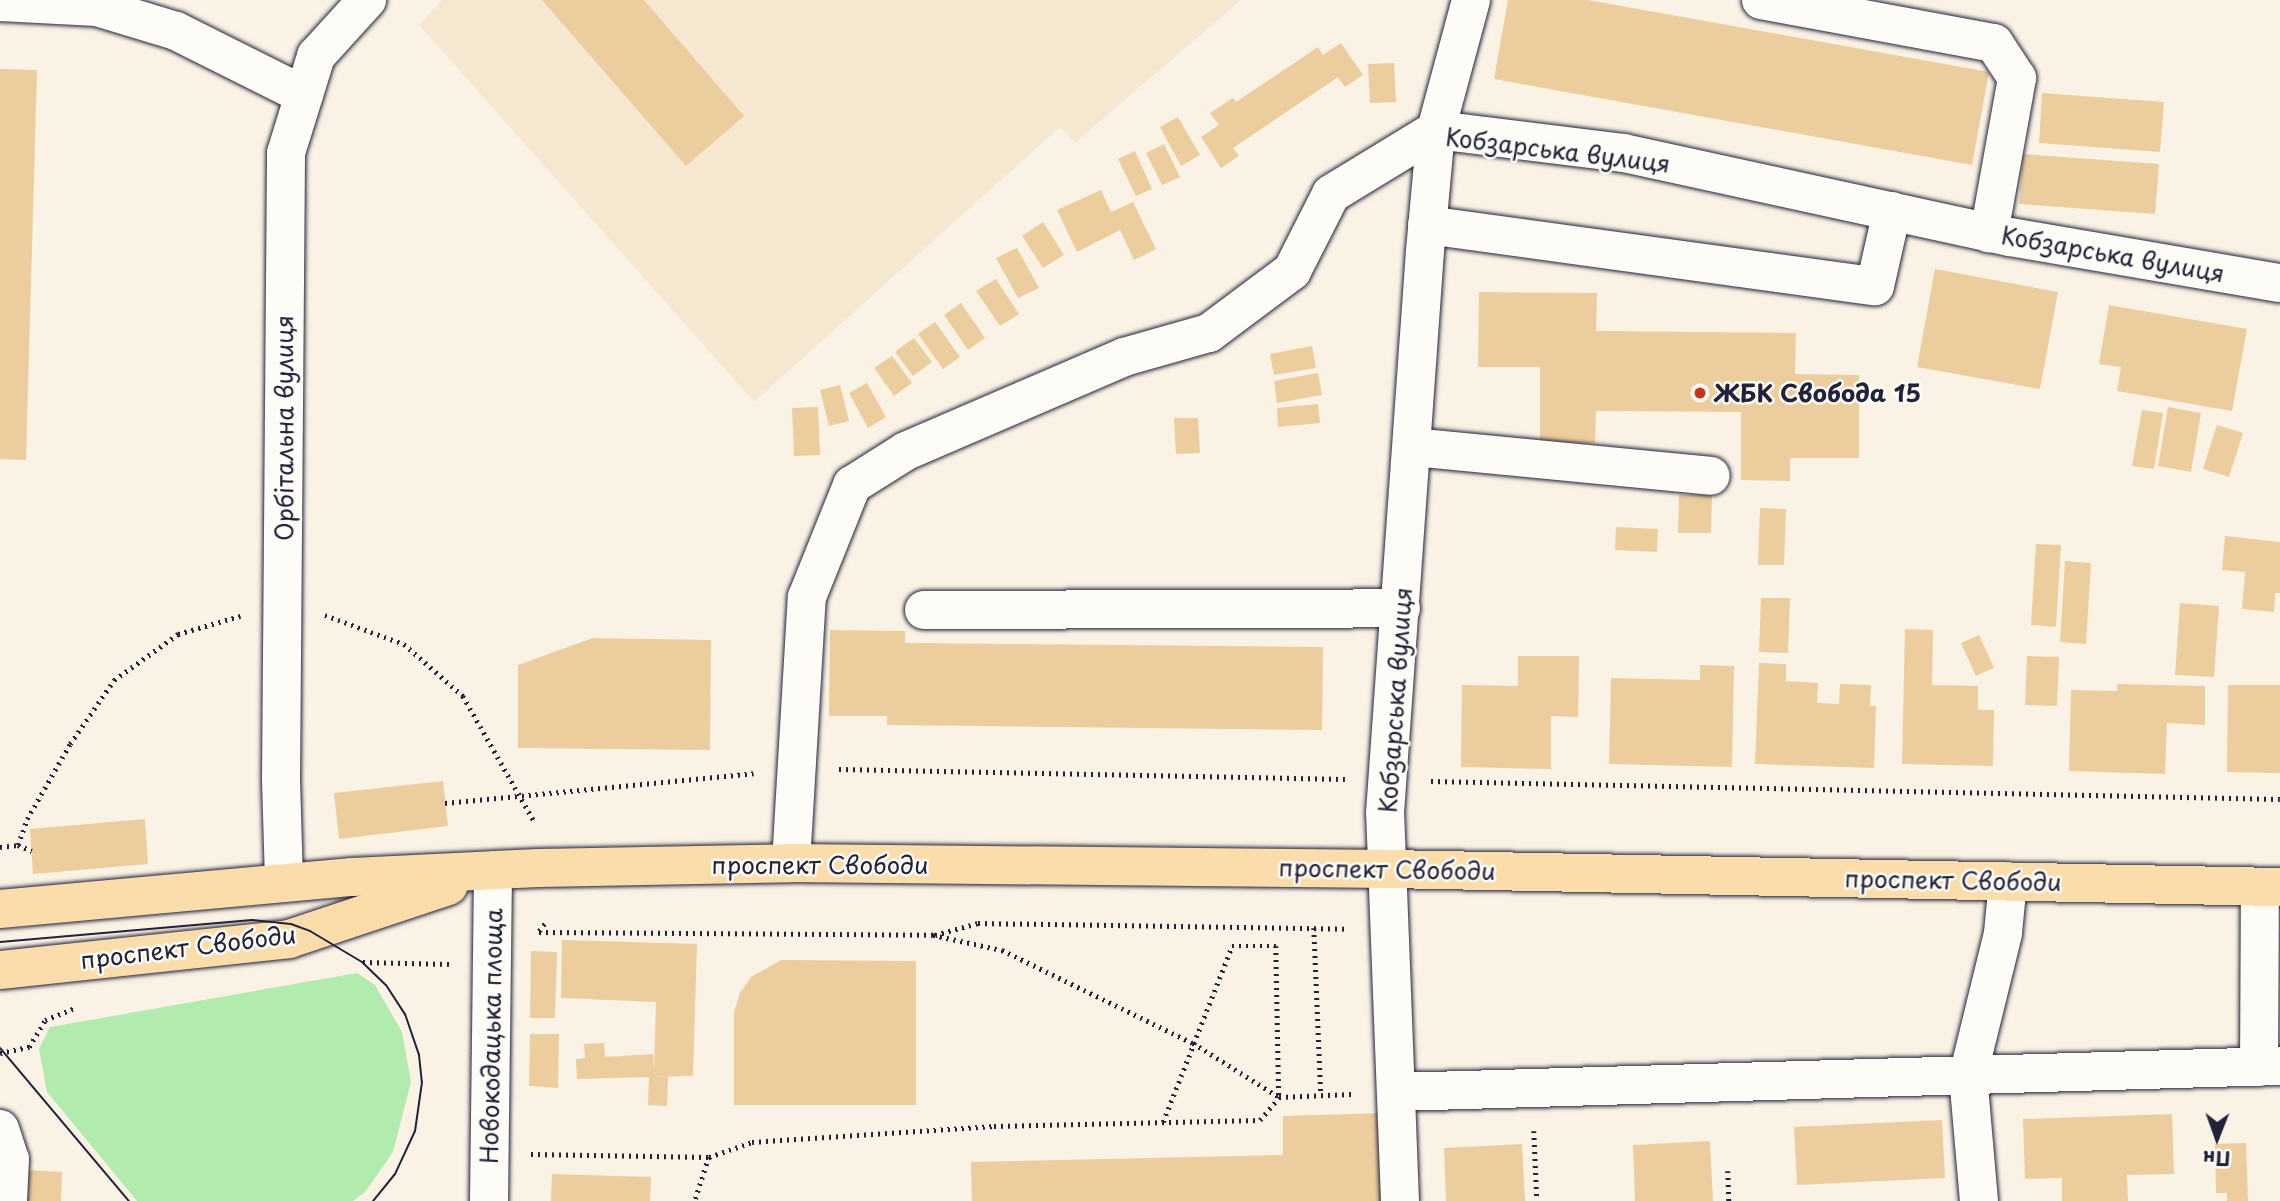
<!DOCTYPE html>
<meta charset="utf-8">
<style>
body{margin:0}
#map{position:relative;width:2280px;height:1201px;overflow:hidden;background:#faf3e5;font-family:"Playpen Sans",sans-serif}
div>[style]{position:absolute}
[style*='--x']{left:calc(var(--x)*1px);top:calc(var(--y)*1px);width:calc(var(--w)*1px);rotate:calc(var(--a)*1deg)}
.built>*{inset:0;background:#f6e8d0}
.green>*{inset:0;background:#b2ebae}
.building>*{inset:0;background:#eccd9e}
.path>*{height:4.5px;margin-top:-2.25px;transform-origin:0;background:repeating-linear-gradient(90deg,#22223b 0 2px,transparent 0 7px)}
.roads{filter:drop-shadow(0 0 2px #22223b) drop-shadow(0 0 2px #22223b)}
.minor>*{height:38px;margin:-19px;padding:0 19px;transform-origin:19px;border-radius:19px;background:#fdfcf7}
.major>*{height:38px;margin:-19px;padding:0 19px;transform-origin:19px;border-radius:19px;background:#faddab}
.tram>*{height:2px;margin:-1px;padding:0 1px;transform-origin:1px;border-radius:1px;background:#22223b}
.dots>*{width:19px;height:19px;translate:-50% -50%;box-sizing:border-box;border:4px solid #fdfcf7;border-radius:50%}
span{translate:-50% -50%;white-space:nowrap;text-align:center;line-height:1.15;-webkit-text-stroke:5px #fdfcf7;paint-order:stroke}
.street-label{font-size:24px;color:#22223b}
.poi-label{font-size:24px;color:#22223b;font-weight:700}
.left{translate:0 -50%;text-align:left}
.north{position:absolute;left:2182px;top:1103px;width:70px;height:70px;-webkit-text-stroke:5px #fdfcf7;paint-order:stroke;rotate:181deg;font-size:19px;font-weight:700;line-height:28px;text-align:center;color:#22223b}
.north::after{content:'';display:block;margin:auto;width:24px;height:32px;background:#22223b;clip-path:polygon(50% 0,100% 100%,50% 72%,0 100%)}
</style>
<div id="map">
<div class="built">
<i style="clip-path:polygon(442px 0,1241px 0,1075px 143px,1060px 127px,754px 402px,419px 25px)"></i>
</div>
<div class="green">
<i style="clip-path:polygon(357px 973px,375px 985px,402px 1032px,411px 1082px,393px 1152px,365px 1192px,353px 1201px,137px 1201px,47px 1092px,39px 1049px,50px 1027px)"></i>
</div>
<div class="building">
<i style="clip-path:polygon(542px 0,644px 0,744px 116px,686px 166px)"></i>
<i style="clip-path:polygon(1508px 0,1588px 0,1989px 72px,1972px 165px,1494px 79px)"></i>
<i style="clip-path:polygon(1341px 43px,1363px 75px,1345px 87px,1338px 77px,1233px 148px,1239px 156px,1221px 168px,1201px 137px,1219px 125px,1210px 113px,1233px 98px,1236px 102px,1318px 47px,1323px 55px)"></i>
<i style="clip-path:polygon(1394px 63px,1396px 102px,1370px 103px,1368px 64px)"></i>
<i style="clip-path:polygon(0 69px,37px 70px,26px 460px,0 459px)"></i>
<i style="clip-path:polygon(2042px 93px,2164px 102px,2160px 152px,2039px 143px)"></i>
<i style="clip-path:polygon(1178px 117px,1200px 155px,1181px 166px,1160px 127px)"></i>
<i style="clip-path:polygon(1164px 144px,1180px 177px,1162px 185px,1146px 153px)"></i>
<i style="clip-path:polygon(1135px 151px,1152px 189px,1136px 196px,1118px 159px)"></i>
<i style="clip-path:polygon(2023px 154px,2159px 164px,2155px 214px,2019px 204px)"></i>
<i style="clip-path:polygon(1101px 190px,1111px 212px,1133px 202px,1156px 249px,1134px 260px,1120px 230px,1077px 252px,1057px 210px)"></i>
<i style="clip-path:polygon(1043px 222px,1064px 255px,1043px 268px,1022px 236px)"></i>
<i style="clip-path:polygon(1017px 248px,1039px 288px,1018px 298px,996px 258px)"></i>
<i style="clip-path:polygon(1935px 269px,2058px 292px,2040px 389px,1917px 367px)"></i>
<i style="clip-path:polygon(996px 279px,1019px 314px,1000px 326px,976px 291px)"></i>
<i style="clip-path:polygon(1479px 292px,1597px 293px,1596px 331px,1796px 333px,1795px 374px,1859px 375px,1859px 458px,1790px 458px,1790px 481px,1741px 480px,1741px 412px,1596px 411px,1595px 443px,1540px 443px,1540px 367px,1478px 367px)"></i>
<i style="clip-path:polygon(961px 303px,985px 338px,968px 350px,944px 315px)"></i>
<i style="clip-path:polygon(2109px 305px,2247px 329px,2232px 411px,2117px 391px,2121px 367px,2099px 364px)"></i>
<i style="clip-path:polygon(935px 322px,960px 357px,943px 369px,918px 334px)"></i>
<i style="clip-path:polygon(914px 338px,932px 362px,913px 376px,895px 352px)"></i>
<i style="clip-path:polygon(1312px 346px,1316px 368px,1274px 375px,1270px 354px)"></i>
<i style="clip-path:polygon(892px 356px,912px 383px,894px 396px,874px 368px)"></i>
<i style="clip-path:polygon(1318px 373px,1322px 395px,1277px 403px,1274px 381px)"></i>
<i style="clip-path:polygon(867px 383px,886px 417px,868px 428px,849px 393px)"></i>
<i style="clip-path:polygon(840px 385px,849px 421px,829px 426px,820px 390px)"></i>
<i style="clip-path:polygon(1318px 404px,1320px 423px,1278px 427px,1277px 408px)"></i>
<i style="clip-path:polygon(818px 407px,820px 455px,794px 456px,792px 408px)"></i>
<i style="clip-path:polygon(2168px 407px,2201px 413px,2191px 472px,2158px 466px)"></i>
<i style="clip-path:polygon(2142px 410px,2163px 413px,2154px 469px,2132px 466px)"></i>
<i style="clip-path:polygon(1174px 418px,1198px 418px,1200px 453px,1176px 454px)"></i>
<i style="clip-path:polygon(2217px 425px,2243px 433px,2229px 477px,2203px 469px)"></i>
<i style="clip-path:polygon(1679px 495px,1712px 495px,1711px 533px,1678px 533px)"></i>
<i style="clip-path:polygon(1760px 508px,1786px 509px,1784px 565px,1758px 565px)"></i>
<i style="clip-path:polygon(1616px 527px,1658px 529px,1657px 552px,1615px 550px)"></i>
<i style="clip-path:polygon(2225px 536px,2280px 542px,2280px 593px,2275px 593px,2274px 612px,2242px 609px,2245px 572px,2222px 570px)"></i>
<i style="clip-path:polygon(2036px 544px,2061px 545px,2056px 627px,2031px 625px)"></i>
<i style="clip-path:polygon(2065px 561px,2091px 563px,2086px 644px,2060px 642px)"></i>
<i style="clip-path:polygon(1761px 598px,1790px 598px,1788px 653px,1759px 652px)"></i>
<i style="clip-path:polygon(2180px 603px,2219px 606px,2214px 677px,2175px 675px)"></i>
<i style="clip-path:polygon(1905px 629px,1933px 630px,1932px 685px,1978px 686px,1978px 710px,1994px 710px,1993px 766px,1902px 764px)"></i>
<i style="clip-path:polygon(830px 630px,905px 631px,905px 643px,1323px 647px,1322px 730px,887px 725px,887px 716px,829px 716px)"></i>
<i style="clip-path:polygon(1979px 635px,1994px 668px,1976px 676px,1961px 643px)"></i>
<i style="clip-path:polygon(593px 638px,711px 640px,710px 750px,518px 748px,518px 665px)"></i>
<i style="clip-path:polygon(1518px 656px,1579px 656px,1578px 717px,1551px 716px,1551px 769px,1461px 767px,1462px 685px,1518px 686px)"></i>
<i style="clip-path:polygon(2027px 656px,2059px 657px,2057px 706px,2025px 705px)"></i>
<i style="clip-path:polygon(1759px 663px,1786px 664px,1786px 681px,1818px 683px,1817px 703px,1839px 704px,1840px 684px,1871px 685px,1870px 706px,1876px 706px,1874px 768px,1755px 764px)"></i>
<i style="clip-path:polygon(1700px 665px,1734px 666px,1732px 767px,1609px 764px,1611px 678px,1700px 680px)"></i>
<i style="clip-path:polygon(2117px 684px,2205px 686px,2205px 725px,2167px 723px,2165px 774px,2069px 771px,2071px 690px,2117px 691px)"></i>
<i style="clip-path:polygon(2228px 685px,2280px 685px,2280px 773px,2227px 772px)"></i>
<i style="clip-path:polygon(443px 781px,448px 826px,339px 839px,334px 793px)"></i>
<i style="clip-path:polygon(145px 819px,148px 864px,33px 874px,30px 829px)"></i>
<i style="clip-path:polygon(562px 940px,697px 944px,693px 1076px,577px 1079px,576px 1059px,585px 1058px,584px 1044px,604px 1043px,605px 1057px,653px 1054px,654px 1070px,656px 1002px,561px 998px)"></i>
<i style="clip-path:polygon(531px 951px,557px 952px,555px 1018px,530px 1018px)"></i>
<i style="clip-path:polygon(781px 960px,916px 961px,916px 1105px,734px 1105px,734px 1012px,740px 993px,751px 977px)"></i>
<i style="clip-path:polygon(530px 1034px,559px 1034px,558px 1088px,529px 1086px)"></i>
<i style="clip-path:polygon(649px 1077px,668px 1077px,667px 1106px,648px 1105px)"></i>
<i style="clip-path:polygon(1382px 1113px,1384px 1201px,972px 1201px,971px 1162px,1283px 1155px,1283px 1116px)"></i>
<i style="clip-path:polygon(2172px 1114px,2174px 1174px,2127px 1175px,2128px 1201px,2062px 1201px,2062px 1178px,2025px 1179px,2023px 1119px)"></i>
<i style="clip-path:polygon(1942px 1120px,1945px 1178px,1797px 1185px,1794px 1127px)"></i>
<i style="clip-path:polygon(1710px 1141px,1713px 1201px,1635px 1201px,1633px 1145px)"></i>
<i style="clip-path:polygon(2246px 1143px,2248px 1201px,2227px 1201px,2227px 1193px,2216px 1193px,2215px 1144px)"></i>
<i style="clip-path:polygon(1522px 1144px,1525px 1201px,1446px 1201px,1444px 1148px)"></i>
<i style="clip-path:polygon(24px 1170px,62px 1172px,61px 1201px,23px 1201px)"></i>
<i style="clip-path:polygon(552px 1174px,651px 1177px,650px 1201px,551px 1201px)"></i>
</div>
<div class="path">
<i style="--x:325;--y:615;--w:84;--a:20.2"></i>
<i style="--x:404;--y:644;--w:79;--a:41.4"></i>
<i style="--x:463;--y:696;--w:144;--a:60.4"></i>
<i style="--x:839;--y:769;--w:506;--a:1.13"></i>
<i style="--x:1431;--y:781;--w:849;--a:1.21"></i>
<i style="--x:445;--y:803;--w:310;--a:-5.5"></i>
<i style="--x:18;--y:845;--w:28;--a:-71"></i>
<i style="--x:27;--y:819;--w:86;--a:-60.2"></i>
<i style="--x:70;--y:744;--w:78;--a:-55.5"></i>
<i style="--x:114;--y:680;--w:79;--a:-35.7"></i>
<i style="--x:178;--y:634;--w:65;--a:-16.2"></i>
<i style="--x:0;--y:847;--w:18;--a:-6"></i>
<i style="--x:18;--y:845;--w:15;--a:23"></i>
<i style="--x:1314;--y:928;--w:167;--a:87.6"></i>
<i style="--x:539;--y:931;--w:10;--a:-53"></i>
<i style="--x:539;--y:932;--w:394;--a:0.4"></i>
<i style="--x:933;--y:935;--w:71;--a:12.3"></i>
<i style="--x:1002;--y:950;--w:212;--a:26"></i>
<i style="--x:1193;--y:1043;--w:102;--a:32.1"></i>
<i style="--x:935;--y:935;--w:45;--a:-15.6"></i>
<i style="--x:978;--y:923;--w:370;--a:0.9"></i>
<i style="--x:363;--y:962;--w:86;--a:1.3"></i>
<i style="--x:0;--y:1053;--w:30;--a:-12"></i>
<i style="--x:29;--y:1047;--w:31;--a:-59"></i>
<i style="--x:45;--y:1020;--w:32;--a:-22"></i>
<i style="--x:1163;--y:1122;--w:189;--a:-68.6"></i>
<i style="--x:1232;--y:946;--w:44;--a:0"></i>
<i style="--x:1276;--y:946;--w:150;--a:88.9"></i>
<i style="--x:1534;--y:1131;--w:70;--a:87.5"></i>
<i style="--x:531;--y:1154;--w:178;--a:1"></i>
<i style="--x:709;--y:1157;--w:46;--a:107.7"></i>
<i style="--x:709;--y:1157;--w:46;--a:-19.2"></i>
<i style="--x:752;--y:1142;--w:243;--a:-3.8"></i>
<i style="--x:994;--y:1126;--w:266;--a:-1.3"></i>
<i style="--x:1260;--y:1120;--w:30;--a:-50"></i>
<i style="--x:1279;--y:1097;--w:73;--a:-2.4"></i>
<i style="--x:1728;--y:1171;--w:30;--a:88"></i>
</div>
<div class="roads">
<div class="minor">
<i style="--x:1761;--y:0;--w:237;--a:10.5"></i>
<i style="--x:1994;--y:43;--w:42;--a:56.7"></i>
<i style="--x:2017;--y:78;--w:158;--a:100.2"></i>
<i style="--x:0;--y:2;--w:97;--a:3"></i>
<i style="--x:97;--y:7;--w:83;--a:16.9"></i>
<i style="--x:176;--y:31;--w:143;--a:26.6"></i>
<i style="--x:1427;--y:225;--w:452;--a:7.8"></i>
<i style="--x:1875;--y:286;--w:77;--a:-77.2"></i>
<i style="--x:1412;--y:447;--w:300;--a:5.5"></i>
<i style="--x:924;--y:610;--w:477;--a:-0.2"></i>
<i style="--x:791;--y:863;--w:266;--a:-86.6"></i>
<i style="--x:807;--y:597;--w:121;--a:-68.1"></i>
<i style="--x:852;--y:485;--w:64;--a:-32.2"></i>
<i style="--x:906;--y:451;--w:237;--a:-23.3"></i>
<i style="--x:1124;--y:357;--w:88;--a:-15.8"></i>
<i style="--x:1209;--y:333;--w:104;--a:-36.8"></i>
<i style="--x:1292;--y:271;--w:86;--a:-63.1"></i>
<i style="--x:1331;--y:194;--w:123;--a:-31.4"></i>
<i style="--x:1436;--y:130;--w:135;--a:-74.9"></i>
<i style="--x:284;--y:881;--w:101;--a:-91.7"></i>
<i style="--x:281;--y:780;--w:627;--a:-89.54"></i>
<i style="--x:286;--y:153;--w:102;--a:-72.8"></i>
<i style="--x:316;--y:56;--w:76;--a:-47.7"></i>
<i style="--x:2259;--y:1067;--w:180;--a:-89.7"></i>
<i style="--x:1397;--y:1092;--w:883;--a:-1.69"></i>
<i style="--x:0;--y:1129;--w:32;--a:72"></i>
<i style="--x:10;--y:1159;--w:42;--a:92.7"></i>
<i style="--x:489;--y:1201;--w:330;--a:-89.3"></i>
<i style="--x:1400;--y:1201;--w:388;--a:-92.2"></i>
<i style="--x:1385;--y:813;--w:563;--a:-85.93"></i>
<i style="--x:1425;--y:251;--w:121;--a:-84.8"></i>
<i style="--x:1436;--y:130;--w:189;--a:7"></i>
<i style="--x:1624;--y:153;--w:395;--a:12.3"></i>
<i style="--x:2010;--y:237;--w:274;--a:9.7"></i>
<i style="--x:1979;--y:1201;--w:125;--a:-95"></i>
<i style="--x:1968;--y:1076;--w:147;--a:-76.2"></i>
<i style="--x:2003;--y:933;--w:52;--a:-84.5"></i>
</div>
<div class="major">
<i style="--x:0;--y:909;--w:354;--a:-5.2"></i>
<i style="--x:353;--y:877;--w:186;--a:-2.8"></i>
<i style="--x:539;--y:868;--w:252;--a:-1.1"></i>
<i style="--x:791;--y:863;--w:598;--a:0.57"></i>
<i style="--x:1389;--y:869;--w:891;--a:1.16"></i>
<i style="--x:0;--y:970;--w:291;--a:-6.1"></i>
<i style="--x:289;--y:939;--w:168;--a:-18.4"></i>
</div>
</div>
<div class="tram">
<i style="--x:0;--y:942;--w:253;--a:-5"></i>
<i style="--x:252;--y:920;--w:39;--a:6"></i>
<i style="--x:291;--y:924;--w:20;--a:20"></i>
<i style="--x:310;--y:931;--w:61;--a:30.8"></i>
<i style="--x:362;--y:962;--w:33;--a:44"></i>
<i style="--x:386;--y:985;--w:35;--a:57"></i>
<i style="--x:405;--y:1014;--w:43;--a:71.1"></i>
<i style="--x:419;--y:1055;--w:27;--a:84"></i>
<i style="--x:422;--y:1082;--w:49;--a:98.1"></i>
<i style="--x:415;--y:1131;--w:47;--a:114.9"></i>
<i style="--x:395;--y:1174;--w:35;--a:129"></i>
<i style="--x:0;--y:1048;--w:200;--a:49.9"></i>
</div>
<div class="dots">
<i style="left:1700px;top:393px;background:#c8321e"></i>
</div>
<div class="street-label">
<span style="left:1558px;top:150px;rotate:7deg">Кобзарська вулиця</span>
<span style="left:2113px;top:254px;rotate:10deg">Кобзарська вулиця</span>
<span style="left:284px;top:428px;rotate:-90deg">Орбітальна вулиця</span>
<span style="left:1395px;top:700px;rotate:-86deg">Кобзарська вулиця</span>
<span style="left:820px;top:865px">проспект Свободи</span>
<span style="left:1387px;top:869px;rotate:1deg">проспект Свободи</span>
<span style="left:1953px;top:880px;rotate:1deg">проспект Свободи</span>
<span style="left:188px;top:947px;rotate:-7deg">проспект Свободи</span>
<span style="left:491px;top:1036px;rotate:-89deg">Новокодацька площа</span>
</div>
<div class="poi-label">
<span class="left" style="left:1714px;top:393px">ЖБК Свобода 15</span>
</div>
<div class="north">Пн</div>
</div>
